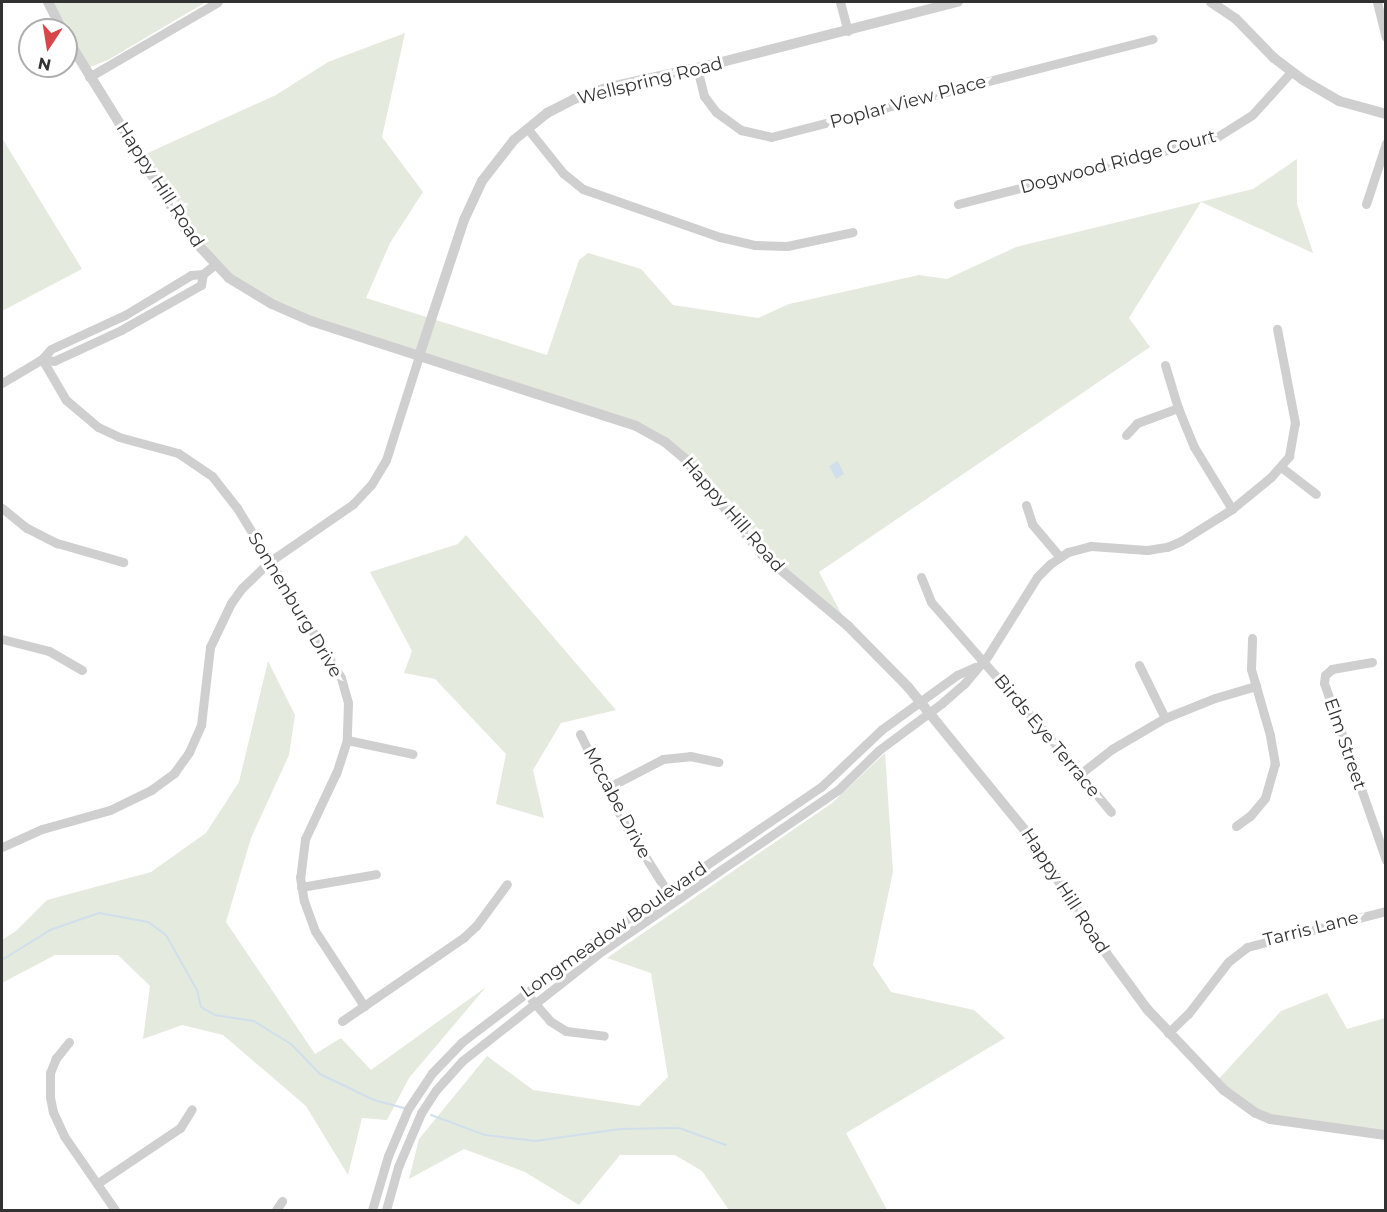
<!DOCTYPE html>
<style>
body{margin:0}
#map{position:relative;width:1387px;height:1212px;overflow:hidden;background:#fff;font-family:Montserrat,sans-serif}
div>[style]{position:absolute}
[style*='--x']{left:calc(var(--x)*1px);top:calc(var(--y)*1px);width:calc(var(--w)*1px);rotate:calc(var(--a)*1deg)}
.green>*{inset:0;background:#e4eade}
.water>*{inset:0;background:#d0dfeb}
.stream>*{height:2px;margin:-1px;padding:0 1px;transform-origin:1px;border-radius:1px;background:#d0dfeb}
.minor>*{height:9px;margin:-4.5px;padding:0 4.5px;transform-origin:4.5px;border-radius:4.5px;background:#cfcfcf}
.tertiary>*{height:10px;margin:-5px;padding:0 5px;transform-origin:5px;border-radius:5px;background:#cfcfcf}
span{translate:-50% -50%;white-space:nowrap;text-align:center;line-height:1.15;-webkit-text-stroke:6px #fff;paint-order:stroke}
.street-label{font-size:18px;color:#323232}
.frame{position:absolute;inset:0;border:3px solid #323232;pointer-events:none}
.north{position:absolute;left:18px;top:18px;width:60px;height:60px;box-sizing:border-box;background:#fff;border:2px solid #adadad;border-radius:50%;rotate:192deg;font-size:16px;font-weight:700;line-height:24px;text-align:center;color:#323232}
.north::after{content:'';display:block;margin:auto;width:21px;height:27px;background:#d74648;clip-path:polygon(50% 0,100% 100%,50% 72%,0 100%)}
</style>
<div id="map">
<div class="green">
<i style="clip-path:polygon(48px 2px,206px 2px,108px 60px,85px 69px)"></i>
<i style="clip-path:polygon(405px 33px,382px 137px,423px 192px,390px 243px,366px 298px,547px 355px,579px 260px,588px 253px,641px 269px,673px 305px,758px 318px,789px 304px,919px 275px,947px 279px,1016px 247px,1253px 189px,1297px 159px,1297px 204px,1313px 253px,1201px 202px,1129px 318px,1150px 347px,819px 572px,848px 626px,784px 575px,685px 459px,651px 433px,297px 315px,214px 265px,139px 157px,276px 95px,328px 62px)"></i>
<i style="clip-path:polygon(2px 138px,82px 269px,2px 311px)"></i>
<i style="clip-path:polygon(466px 535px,616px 710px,561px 723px,533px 770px,544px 818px,496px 804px,506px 754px,435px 679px,404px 673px,412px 651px,370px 572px,458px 544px)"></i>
<i style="clip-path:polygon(268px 661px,295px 715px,289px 755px,251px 838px,226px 922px,315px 1054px,341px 1038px,371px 1070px,486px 987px,409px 1078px,387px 1120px,362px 1118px,348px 1175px,306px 1106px,223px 1035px,182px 1025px,143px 1039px,150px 986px,118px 955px,55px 955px,2px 983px,2px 940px,16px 931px,47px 900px,151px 872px,206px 833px,239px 782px)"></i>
<i style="clip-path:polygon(885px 753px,893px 872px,873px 965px,891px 992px,974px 1010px,1005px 1038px,846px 1133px,887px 1210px,729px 1210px,702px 1171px,675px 1155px,620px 1155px,579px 1205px,525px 1172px,464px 1149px,409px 1179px,419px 1139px,487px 1056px,533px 1090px,639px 1106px,668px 1077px,651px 973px,607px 958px,832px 803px)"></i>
<i style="clip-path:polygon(1327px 993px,1347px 1029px,1385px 1018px,1385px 1135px,1270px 1119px,1216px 1082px,1281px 1011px)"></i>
</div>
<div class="water">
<i style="clip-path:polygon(838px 461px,844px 474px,836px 479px,829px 466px)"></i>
</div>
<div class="stream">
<i style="--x:2;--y:960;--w:57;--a:-32"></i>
<i style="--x:50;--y:930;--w:52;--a:-19.1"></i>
<i style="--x:99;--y:913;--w:50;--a:10.4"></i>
<i style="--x:148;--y:922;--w:22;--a:36"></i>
<i style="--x:166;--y:935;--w:63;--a:60.6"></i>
<i style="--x:197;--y:990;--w:17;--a:77"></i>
<i style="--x:201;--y:1007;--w:16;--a:30"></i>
<i style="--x:215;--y:1015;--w:39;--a:9"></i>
<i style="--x:254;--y:1021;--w:44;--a:31.9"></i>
<i style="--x:291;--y:1044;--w:42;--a:46"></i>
<i style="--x:320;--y:1074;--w:60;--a:25.7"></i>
<i style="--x:374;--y:1100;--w:31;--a:15"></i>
<i style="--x:431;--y:1115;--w:58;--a:20.3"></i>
<i style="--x:485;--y:1135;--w:50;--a:6.8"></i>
<i style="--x:535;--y:1141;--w:86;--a:-8"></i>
<i style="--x:620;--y:1129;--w:59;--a:-1"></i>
<i style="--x:679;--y:1128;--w:50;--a:19.9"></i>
</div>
<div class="minor">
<i style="--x:840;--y:2;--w:30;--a:75"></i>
<i style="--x:1377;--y:2;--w:36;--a:76"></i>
<i style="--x:697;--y:68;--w:29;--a:76"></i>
<i style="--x:704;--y:96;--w:20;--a:53"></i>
<i style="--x:716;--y:112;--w:31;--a:36"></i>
<i style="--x:741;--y:130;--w:31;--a:13"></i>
<i style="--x:771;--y:137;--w:394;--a:-14.4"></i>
<i style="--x:89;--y:77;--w:149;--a:-30.2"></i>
<i style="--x:527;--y:128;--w:58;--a:51.3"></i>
<i style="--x:563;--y:173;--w:26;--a:39"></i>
<i style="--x:583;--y:189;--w:145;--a:19.3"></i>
<i style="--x:720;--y:237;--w:36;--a:13"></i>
<i style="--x:755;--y:245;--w:32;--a:2"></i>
<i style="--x:787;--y:246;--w:67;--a:-12"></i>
<i style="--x:958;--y:204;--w:268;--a:-14.5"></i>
<i style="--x:1217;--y:137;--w:41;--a:-32.2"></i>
<i style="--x:1252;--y:115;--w:58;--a:-47.8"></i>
<i style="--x:1366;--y:204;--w:64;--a:-71.8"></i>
<i style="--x:42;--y:359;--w:48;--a:59.7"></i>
<i style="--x:66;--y:400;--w:42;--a:40.2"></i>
<i style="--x:98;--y:427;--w:23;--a:25"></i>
<i style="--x:119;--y:437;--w:61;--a:15.2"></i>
<i style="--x:178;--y:453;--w:41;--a:34.1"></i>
<i style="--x:212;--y:476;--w:41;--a:52"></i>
<i style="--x:237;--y:508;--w:199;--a:58.5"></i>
<i style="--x:341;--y:678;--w:26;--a:74"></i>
<i style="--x:348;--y:703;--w:37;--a:92"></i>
<i style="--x:347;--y:740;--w:35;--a:108"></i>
<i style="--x:336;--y:773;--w:73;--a:115.2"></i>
<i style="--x:305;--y:839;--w:38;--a:97"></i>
<i style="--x:300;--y:877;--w:24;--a:81"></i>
<i style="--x:304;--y:901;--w:32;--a:70"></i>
<i style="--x:315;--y:931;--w:90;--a:56.8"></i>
<i style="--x:42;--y:359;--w:12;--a:9"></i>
<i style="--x:54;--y:361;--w:74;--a:-24.8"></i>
<i style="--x:121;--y:330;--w:92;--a:-29.4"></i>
<i style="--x:201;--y:285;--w:11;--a:-80"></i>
<i style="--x:1165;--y:365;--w:45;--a:73.2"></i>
<i style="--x:1178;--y:408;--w:42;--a:67.7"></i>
<i style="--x:1194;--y:447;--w:73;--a:58.5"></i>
<i style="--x:2;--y:383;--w:47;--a:-31"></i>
<i style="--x:42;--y:359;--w:13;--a:-48"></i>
<i style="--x:51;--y:349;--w:81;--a:-24.7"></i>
<i style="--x:125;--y:315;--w:77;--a:-31.2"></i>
<i style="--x:191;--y:275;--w:12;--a:-5"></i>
<i style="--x:203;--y:274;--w:14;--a:-39"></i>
<i style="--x:1126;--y:435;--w:16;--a:-47"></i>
<i style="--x:1137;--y:423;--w:44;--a:-20.1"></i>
<i style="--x:1281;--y:467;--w:44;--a:37.6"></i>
<i style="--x:1026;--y:505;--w:20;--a:72"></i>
<i style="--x:1032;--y:524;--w:43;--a:49.7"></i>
<i style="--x:2;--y:508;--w:32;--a:39"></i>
<i style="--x:27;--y:528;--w:34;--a:27"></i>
<i style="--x:57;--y:543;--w:69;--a:16.1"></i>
<i style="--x:921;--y:577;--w:27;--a:68"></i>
<i style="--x:931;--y:602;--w:171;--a:48.8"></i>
<i style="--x:1044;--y:731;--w:105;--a:50.4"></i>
<i style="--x:2;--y:639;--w:49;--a:14.3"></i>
<i style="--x:49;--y:651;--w:38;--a:30"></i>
<i style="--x:1372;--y:662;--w:41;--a:170.1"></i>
<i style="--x:1332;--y:669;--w:9;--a:139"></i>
<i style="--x:1325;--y:675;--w:8;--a:97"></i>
<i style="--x:1324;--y:683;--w:188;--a:70.7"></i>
<i style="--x:1139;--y:665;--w:59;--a:63.9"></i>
<i style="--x:580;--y:734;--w:99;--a:63.7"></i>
<i style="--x:624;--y:823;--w:86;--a:57.8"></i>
<i style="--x:347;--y:740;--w:67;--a:12"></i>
<i style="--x:1080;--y:774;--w:41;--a:-38"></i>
<i style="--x:1112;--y:749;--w:61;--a:-30.3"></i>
<i style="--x:1165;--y:718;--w:54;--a:-21.8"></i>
<i style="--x:1215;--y:698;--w:43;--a:-16.3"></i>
<i style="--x:607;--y:788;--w:63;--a:-27.4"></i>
<i style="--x:663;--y:759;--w:27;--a:-6"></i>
<i style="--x:690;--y:756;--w:29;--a:12"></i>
<i style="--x:1236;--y:826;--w:17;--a:-36"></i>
<i style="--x:1250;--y:816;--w:23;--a:-50"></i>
<i style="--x:1265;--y:798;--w:35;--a:-74"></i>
<i style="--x:1275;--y:764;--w:29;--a:-100"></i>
<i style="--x:1270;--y:735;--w:69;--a:-106.1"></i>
<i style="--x:1251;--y:669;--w:31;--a:-88"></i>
<i style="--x:2;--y:847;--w:44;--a:-24.2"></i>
<i style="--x:42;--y:829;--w:71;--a:-15.6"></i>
<i style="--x:110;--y:810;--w:46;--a:-26"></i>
<i style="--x:151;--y:790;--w:29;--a:-36"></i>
<i style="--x:174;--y:773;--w:26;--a:-54"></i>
<i style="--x:189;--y:752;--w:30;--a:-66"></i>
<i style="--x:201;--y:725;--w:79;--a:-83.4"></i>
<i style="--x:210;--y:647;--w:49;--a:-64.5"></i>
<i style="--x:231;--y:603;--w:19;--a:-54"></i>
<i style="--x:242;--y:588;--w:37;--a:-44"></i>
<i style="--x:269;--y:562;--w:102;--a:-34.6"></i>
<i style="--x:353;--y:504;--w:26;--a:-47"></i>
<i style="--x:371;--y:485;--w:29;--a:-59"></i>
<i style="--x:386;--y:460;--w:109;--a:-72.4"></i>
<i style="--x:301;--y:887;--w:76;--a:-9.8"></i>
<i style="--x:531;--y:999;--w:29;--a:49"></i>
<i style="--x:550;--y:1021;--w:19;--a:32"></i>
<i style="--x:566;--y:1031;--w:38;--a:7"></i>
<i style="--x:342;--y:1021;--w:148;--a:-34.5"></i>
<i style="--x:464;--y:937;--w:16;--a:-43"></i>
<i style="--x:476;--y:926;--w:52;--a:-53.6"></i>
<i style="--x:1168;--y:1033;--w:28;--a:-44"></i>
<i style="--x:1188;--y:1014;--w:66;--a:-52.4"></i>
<i style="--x:1228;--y:962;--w:24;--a:-38"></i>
<i style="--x:1247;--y:947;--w:144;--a:-14.5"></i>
<i style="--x:69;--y:1042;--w:21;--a:129"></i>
<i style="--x:56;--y:1058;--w:16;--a:112"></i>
<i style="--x:50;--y:1073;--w:24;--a:90"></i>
<i style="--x:50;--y:1097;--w:15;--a:79"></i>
<i style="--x:53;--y:1112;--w:26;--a:65"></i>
<i style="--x:64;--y:1136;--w:90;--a:55.4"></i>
<i style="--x:98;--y:1183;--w:99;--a:-33.9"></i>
<i style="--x:180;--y:1128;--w:22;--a:-58"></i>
<i style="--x:276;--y:1210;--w:11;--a:-56"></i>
<i style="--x:372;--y:1210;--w:56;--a:-73.5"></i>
<i style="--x:388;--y:1156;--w:51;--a:-66.9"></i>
<i style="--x:408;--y:1109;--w:43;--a:-56.3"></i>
<i style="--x:432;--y:1073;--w:43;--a:-45.9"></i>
<i style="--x:462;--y:1042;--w:163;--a:-37.3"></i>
<i style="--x:592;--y:943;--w:277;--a:-34.3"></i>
<i style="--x:821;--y:787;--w:83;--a:-43.5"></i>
<i style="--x:881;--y:730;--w:94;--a:-35.9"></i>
<i style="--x:957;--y:675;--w:20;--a:-24"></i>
<i style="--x:386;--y:1210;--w:45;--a:-74.4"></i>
<i style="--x:398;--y:1167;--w:59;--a:-66.9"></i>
<i style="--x:421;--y:1113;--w:27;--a:-57"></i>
<i style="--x:436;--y:1090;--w:39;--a:-48"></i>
<i style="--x:462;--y:1061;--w:178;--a:-38.2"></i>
<i style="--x:602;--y:951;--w:286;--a:-34.3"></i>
<i style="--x:838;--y:790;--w:57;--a:-44.3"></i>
<i style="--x:879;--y:750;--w:79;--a:-36.7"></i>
<i style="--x:942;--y:703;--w:29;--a:-41"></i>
<i style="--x:964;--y:684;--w:35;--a:-50"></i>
<i style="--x:987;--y:657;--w:94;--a:-58"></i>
<i style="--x:1037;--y:577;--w:18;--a:-45"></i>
<i style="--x:1050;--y:564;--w:22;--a:-34"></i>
<i style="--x:1068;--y:552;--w:24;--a:-15"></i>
<i style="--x:1091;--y:546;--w:56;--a:4.1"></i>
<i style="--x:1147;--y:550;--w:20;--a:-9"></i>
<i style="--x:1167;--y:547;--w:15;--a:-23"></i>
<i style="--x:1181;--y:541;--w:60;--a:-32.1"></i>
<i style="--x:1232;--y:509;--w:50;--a:-39.4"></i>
<i style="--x:1271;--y:477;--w:28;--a:-49"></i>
<i style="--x:1289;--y:456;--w:34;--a:-80"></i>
<i style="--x:1295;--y:423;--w:96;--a:-100.8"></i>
</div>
<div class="tertiary">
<i style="--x:48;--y:2;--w:31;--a:63"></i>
<i style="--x:1211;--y:2;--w:30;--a:34"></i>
<i style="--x:1236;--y:19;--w:54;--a:45.7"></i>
<i style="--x:1274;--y:58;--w:36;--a:37"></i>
<i style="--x:1303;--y:80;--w:42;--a:30.3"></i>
<i style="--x:1339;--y:101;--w:49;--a:15.5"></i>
<i style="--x:66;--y:37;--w:232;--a:58.2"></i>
<i style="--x:188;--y:234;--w:60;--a:47"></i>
<i style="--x:229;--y:278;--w:50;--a:31.2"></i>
<i style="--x:272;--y:304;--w:43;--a:23.6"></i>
<i style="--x:311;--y:321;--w:342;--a:17.9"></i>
<i style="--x:636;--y:426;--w:33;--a:29"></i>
<i style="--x:665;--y:442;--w:26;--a:40"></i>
<i style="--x:685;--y:459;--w:122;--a:51"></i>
<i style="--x:762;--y:554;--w:112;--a:39.9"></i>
<i style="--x:848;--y:626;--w:86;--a:45.5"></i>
<i style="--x:908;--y:687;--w:190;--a:50.8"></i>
<i style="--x:1028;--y:834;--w:137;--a:56.9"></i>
<i style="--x:1103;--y:949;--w:74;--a:53.7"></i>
<i style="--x:1147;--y:1009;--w:112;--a:46.5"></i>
<i style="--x:1224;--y:1090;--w:39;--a:36"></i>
<i style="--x:1256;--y:1113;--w:15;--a:23"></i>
<i style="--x:1270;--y:1119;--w:117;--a:7.9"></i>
<i style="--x:419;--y:356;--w:143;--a:-71.7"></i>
<i style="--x:464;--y:220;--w:43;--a:-65.2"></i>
<i style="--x:482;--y:181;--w:52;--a:-52"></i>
<i style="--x:514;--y:140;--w:43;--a:-39.3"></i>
<i style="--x:547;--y:113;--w:30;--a:-27"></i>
<i style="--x:574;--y:99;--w:34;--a:-19"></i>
<i style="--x:606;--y:88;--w:107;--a:-12.5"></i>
<i style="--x:710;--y:65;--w:256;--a:-14.3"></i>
</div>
<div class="street-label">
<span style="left:650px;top:81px;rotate:-14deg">Wellspring Road</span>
<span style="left:908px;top:102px;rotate:-15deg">Poplar View Place</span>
<span style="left:1118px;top:162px;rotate:-15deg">Dogwood Ridge Court</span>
<span style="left:160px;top:185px;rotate:57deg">Happy Hill Road</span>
<span style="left:733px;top:515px;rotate:49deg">Happy Hill Road</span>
<span style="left:295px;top:605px;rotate:59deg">Sonnenburg Drive</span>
<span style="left:1047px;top:736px;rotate:50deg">Birds Eye Terrace</span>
<span style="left:1345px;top:744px;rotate:71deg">Elm Street</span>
<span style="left:617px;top:803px;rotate:62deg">Mccabe Drive</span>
<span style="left:1065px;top:891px;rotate:57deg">Happy Hill Road</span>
<span style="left:1311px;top:929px;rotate:-14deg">Tarris Lane</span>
<span style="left:614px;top:930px;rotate:-35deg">Longmeadow Boulevard</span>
</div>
<div class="frame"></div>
<div class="north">N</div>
</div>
